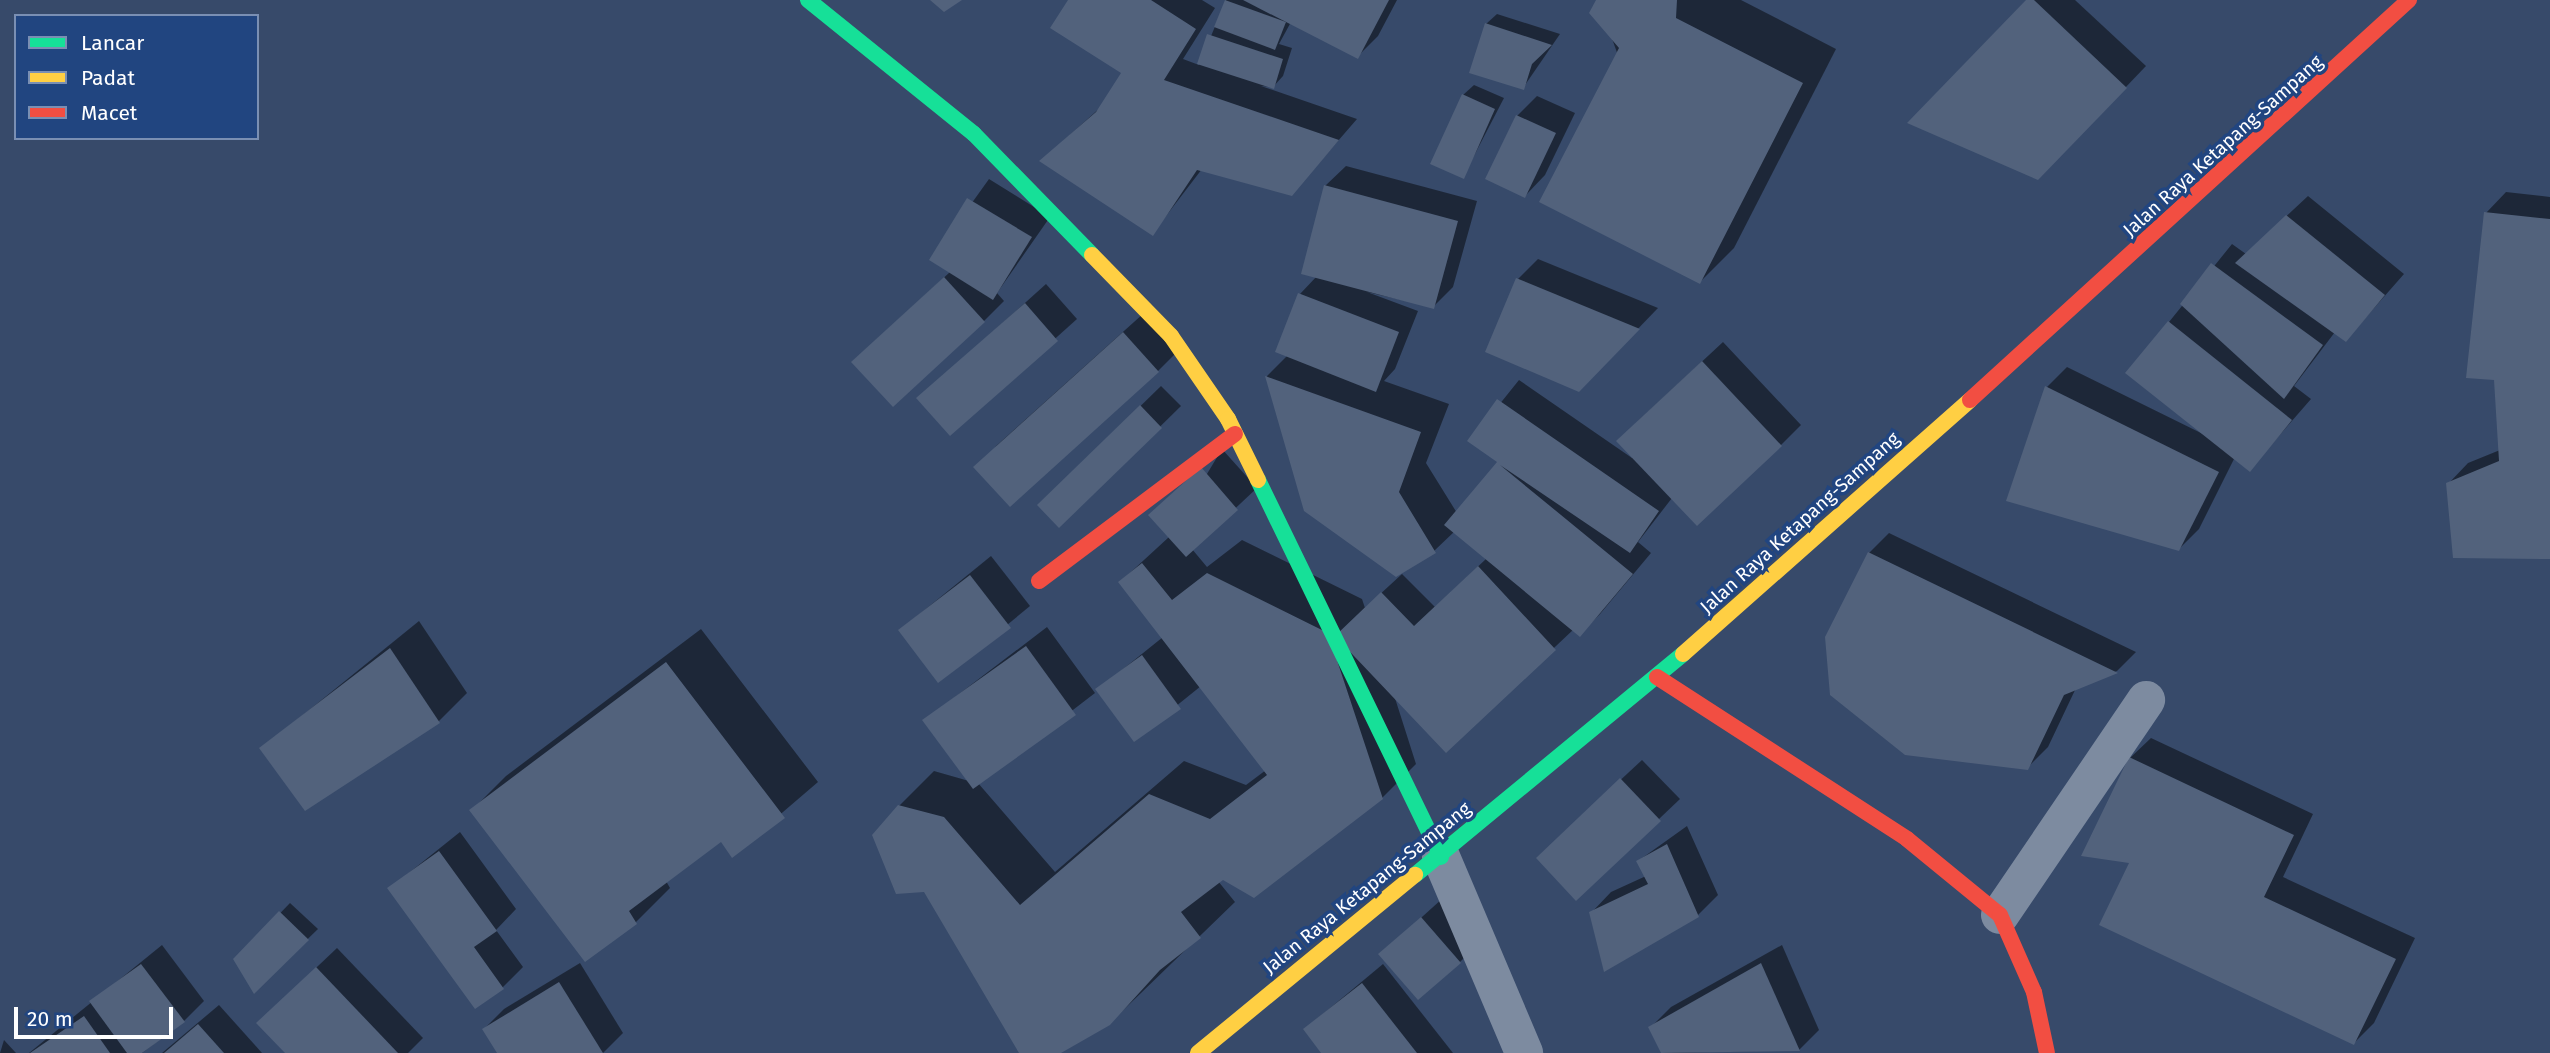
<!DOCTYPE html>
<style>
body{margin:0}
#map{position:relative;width:2550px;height:1053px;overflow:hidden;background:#374a6a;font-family:"Fira Sans",sans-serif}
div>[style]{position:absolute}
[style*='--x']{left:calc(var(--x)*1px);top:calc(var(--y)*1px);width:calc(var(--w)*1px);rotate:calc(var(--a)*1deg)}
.shadow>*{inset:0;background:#0007}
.building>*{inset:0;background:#52627c}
.street>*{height:38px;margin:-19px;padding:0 19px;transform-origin:19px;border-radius:19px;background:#7d8ba0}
.fast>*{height:16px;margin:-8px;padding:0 8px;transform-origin:8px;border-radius:8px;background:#16e098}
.slow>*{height:16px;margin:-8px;padding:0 8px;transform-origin:8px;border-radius:8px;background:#ffcf43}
.jam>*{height:16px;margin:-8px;padding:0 8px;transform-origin:8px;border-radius:8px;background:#f24e42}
span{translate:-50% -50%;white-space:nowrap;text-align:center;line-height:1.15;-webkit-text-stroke:7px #214580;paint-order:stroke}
.street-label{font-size:19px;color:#fff}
.legend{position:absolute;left:14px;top:14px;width:245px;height:126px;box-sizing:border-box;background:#214580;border:2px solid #7a8fb3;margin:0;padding:9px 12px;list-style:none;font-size:21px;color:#fff}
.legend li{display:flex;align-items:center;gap:14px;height:35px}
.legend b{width:35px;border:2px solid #7a8fb3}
.scale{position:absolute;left:14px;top:1007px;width:159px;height:32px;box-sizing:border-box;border:4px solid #fff;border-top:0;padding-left:9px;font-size:21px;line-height:24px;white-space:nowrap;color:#fff;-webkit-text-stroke:5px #214580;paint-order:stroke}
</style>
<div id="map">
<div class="shadow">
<i style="clip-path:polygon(1070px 0,1202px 0,1215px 8px,1183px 59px,1199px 65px,1226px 0,1397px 0,1378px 36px,1358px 56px,1291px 22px,1279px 44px,1292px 48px,1283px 76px,1273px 87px,1261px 86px,1357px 119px,1292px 194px,1202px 169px,1153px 233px,1041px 161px,1102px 106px,1124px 72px)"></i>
<i style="clip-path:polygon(1598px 0,1741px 0,1836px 49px,1734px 248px,1700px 282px)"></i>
<i style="clip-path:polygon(2028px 0,2075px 0,2146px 66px,2058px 158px)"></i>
<i style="clip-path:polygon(1497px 14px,1560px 34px,1523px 88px,1486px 24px)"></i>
<i style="clip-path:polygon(1474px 85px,1504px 98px,1463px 177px,1463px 95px)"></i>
<i style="clip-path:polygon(1537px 96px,1575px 113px,1545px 175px,1525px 196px,1517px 116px)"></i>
<i style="clip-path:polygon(1346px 166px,1477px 201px,1453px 287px,1433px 307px,1367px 292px,1418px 311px,1395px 369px,1384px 381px,1449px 404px,1426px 463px,1457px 513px,1500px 462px,1470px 441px,1519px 380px,1632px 458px,1638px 421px,1723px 342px,1801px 425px,1781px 445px,1672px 498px,1638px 542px,1651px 553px,1600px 614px,1580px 634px,1574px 629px,1446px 750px,1394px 695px,1416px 764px,1382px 798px,1222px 878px,1218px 881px,1235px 902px,1109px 1024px,1057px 1053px,1021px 1053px,899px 806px,934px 771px,969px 781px,925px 720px,1047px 627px,1095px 693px,978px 783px,1055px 872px,1184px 761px,1246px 785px,1266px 770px,1201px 686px,1134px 740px,1097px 690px,1163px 637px,1120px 582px,1169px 537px,1222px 449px,1257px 488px,1192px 549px,1207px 567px,1242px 540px,1362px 599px,1365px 608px,1402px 574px,1435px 607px,1487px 558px,1455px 531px,1434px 551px,1305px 510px,1267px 376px,1288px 355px,1300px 294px,1317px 276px,1325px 186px)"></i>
<i style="clip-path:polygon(989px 179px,1050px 217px,997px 293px,1004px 301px,984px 321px,874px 342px,950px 272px,931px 260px)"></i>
<i style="clip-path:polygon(2506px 192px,2550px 197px,2550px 557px,2448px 484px,2468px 463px,2500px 450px,2486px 213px)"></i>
<i style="clip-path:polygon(2308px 196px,2404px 274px,2346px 340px,2335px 332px,2294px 386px,2311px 399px,2250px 469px,2235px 457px,2199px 529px,2179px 549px,2047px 387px,2067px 367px,2203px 434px,2169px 322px,2232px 244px,2246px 254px)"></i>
<i style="clip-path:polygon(1538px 259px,1658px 308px,1579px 390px,1518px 279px)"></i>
<i style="clip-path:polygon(1046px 284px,1077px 319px,950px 433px,919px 398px)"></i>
<i style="clip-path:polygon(1144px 313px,1178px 351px,1158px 371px,995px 447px)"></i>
<i style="clip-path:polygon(1161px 386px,1181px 406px,1059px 526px,1039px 505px)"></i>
<i style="clip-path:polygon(1889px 533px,2136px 652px,2117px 671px,2076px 688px,2048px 747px,2027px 768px,1869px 553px)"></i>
<i style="clip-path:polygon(991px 556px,1030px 606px,939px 681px,900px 630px)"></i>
<i style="clip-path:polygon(419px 621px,467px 693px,439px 721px,305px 809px,261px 749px)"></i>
<i style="clip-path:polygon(701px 629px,818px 782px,733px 855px,721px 839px,666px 881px,670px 888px,636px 922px,586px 960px,472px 810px,506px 776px)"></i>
<i style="clip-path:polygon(2151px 738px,2313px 814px,2283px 877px,2415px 938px,2374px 1023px,2354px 1043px,2132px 862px,2130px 758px)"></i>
<i style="clip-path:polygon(1642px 760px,1680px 799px,1576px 898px,1558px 838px)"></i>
<i style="clip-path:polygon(1687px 826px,1718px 895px,1698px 915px,1591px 913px,1611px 892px,1646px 876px,1638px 861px)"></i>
<i style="clip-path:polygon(460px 832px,516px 909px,496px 930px,523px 967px,502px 988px,390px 888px)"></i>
<i style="clip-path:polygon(1443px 898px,1480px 942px,1460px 962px,1381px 954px)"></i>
<i style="clip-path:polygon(290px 903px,318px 929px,254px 991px,236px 959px)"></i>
<i style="clip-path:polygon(162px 945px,204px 1001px,184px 1021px,142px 1053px,29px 1053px)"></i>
<i style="clip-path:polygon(1782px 945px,1819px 1030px,1799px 1050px,1663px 1053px,1651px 1027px,1671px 1007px)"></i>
<i style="clip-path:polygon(337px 948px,423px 1038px,408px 1053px,287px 1053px,279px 1003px)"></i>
<i style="clip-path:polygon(580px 963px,623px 1033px,603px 1053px,499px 1053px,484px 1029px,504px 1009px)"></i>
<i style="clip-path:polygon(1383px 964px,1453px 1053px,1324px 1053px,1305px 1029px)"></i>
<i style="clip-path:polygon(219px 1005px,262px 1053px,162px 1053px)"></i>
<i style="clip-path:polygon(4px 1040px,16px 1053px,0 1053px)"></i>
</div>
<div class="building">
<i style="clip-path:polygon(930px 0,962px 0,944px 12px)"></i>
<i style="clip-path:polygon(1068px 0,1151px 0,1196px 29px,1164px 80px,1339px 140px,1292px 196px,1197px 170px,1153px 236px,1039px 161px,1096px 112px,1121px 73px,1050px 28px)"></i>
<i style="clip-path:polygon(1225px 0,1286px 22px,1275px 50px,1214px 27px)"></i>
<i style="clip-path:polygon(1243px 0,1389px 0,1358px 59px)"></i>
<i style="clip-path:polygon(1596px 0,1677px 0,1676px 18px,1803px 83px,1700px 284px,1539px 202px,1619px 48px,1589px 13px)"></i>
<i style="clip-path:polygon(2026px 0,2034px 0,2127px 88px,2038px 180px,1907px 123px)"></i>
<i style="clip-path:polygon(1485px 23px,1552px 45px,1532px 64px,1524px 90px,1469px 73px)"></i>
<i style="clip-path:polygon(1207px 34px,1283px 59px,1274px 89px,1197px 64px)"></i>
<i style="clip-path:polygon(1462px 94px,1495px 109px,1464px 179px,1430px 164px)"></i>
<i style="clip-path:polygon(1516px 115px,1556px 133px,1525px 198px,1485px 179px)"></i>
<i style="clip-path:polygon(1324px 185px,1458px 221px,1434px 309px,1301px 274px)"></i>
<i style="clip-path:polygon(967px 198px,1032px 237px,993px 300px,929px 260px)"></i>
<i style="clip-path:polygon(2484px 212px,2550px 219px,2550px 559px,2453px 558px,2446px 483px,2499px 461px,2494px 380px,2466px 378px)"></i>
<i style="clip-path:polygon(2286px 215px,2385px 295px,2346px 342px,2235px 263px)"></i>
<i style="clip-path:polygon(2211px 263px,2323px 345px,2284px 399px,2180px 304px)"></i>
<i style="clip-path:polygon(944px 277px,985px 322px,893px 407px,851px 362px)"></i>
<i style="clip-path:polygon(1516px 278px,1640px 329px,1579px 392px,1485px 352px)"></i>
<i style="clip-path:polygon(1298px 293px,1399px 332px,1376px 392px,1275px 352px)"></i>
<i style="clip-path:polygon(1025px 303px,1058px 341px,950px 436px,916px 398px)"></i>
<i style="clip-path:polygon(2168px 321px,2292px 420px,2250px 472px,2125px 373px)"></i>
<i style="clip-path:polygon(1123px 332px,1159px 372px,1010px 507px,973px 467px)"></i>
<i style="clip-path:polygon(1702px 361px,1782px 446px,1697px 526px,1616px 441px)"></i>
<i style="clip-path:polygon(1265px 376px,1421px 432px,1399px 492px,1436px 553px,1396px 577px,1304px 511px)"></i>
<i style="clip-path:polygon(2045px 386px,2219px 472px,2179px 551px,2006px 501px)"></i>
<i style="clip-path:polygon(1497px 399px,1659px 511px,1630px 553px,1500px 465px,1633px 574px,1580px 637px,1444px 525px,1497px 462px,1467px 441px)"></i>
<i style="clip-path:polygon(1140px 405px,1162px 428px,1059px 528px,1037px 505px)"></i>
<i style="clip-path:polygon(1201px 467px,1238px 510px,1186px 557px,1148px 515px)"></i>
<i style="clip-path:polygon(1868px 552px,2118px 673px,2064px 695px,2028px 770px,1905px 755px,1830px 695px,1825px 637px)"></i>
<i style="clip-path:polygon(1142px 563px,1172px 600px,1207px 573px,1328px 633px,1383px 799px,1254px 898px,1223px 880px,1181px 912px,1201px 938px,1160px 970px,1110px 1025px,1061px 1053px,1019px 1053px,924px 892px,896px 894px,872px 835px,898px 805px,944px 817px,1020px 905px,1149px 794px,1210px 819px,1267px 775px,1118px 582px)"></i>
<i style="clip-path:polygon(1478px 566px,1556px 650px,1446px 753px,1335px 636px,1381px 592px,1414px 626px)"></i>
<i style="clip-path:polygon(970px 575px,1011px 628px,938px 683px,898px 630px)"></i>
<i style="clip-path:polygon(1026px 646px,1076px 715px,973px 789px,922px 720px)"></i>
<i style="clip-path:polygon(390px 648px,440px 723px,305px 811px,259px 748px)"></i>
<i style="clip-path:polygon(1142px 655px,1181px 709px,1134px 742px,1095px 689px)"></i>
<i style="clip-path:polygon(666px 662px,785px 818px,732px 858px,721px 842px,629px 911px,637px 924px,585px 962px,469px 810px)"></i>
<i style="clip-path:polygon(2129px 757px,2294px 835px,2264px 897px,2396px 959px,2354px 1045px,2099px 925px,2129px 863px,2081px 856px)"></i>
<i style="clip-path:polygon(1620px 778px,1661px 821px,1576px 901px,1536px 858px)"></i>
<i style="clip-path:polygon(1667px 844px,1699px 917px,1604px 972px,1589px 912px,1648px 884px,1636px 861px)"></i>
<i style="clip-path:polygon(439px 851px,497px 931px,474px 947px,504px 989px,475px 1009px,387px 888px)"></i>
<i style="clip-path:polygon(279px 911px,309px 940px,254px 994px,233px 959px)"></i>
<i style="clip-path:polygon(1421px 917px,1461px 963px,1418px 1000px,1378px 954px)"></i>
<i style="clip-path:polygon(1761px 963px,1800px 1051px,1661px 1053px,1648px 1027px)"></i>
<i style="clip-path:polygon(141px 964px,185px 1022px,142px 1053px,127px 1053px,89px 1001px)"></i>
<i style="clip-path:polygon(316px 967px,398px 1053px,285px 1053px,256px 1023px)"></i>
<i style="clip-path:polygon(559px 982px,603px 1053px,497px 1053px,482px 1029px)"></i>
<i style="clip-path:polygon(1362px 983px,1417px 1053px,1321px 1053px,1303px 1029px)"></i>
<i style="clip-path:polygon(84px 1016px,110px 1053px,30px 1053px)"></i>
<i style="clip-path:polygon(198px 1024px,224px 1053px,164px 1053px)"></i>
</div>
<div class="street">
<i style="--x:1441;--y:857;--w:213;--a:67"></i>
<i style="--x:2000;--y:915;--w:260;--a:-55.8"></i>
</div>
<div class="fast">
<i style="--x:808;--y:0;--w:213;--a:38.9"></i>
<i style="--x:974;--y:134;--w:169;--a:45.7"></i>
<i style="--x:1258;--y:480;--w:419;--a:64.1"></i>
<i style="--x:1415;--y:875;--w:347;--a:-39.5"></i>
</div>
<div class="slow">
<i style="--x:1092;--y:255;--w:113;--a:45.7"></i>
<i style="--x:1171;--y:336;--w:101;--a:55.5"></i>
<i style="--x:1228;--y:419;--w:68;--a:63.8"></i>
<i style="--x:1683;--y:654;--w:383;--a:-41.5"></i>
<i style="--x:1198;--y:1053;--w:281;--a:-39.4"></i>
</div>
<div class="jam">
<i style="--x:1970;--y:400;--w:594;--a:-42.34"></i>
<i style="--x:1039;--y:581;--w:245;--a:-36.9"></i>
<i style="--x:1657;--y:677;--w:298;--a:32.9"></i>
<i style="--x:1907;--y:839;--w:120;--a:39.3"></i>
<i style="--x:2000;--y:915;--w:84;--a:66.2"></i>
<i style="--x:2034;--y:992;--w:62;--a:78"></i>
</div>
<div class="street-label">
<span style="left:2223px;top:146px;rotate:-42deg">Jalan Raya Ketapang-Sampang</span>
<span style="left:1800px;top:523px;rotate:-42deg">Jalan Raya Ketapang-Sampang</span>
<span style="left:1367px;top:888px;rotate:-39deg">Jalan Raya Ketapang-Sampang</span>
</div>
<ul class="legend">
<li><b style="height:9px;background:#16e098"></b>Lancar</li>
<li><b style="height:9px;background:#ffcf43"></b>Padat</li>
<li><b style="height:9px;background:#f24e42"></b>Macet</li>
</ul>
<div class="scale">20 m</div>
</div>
